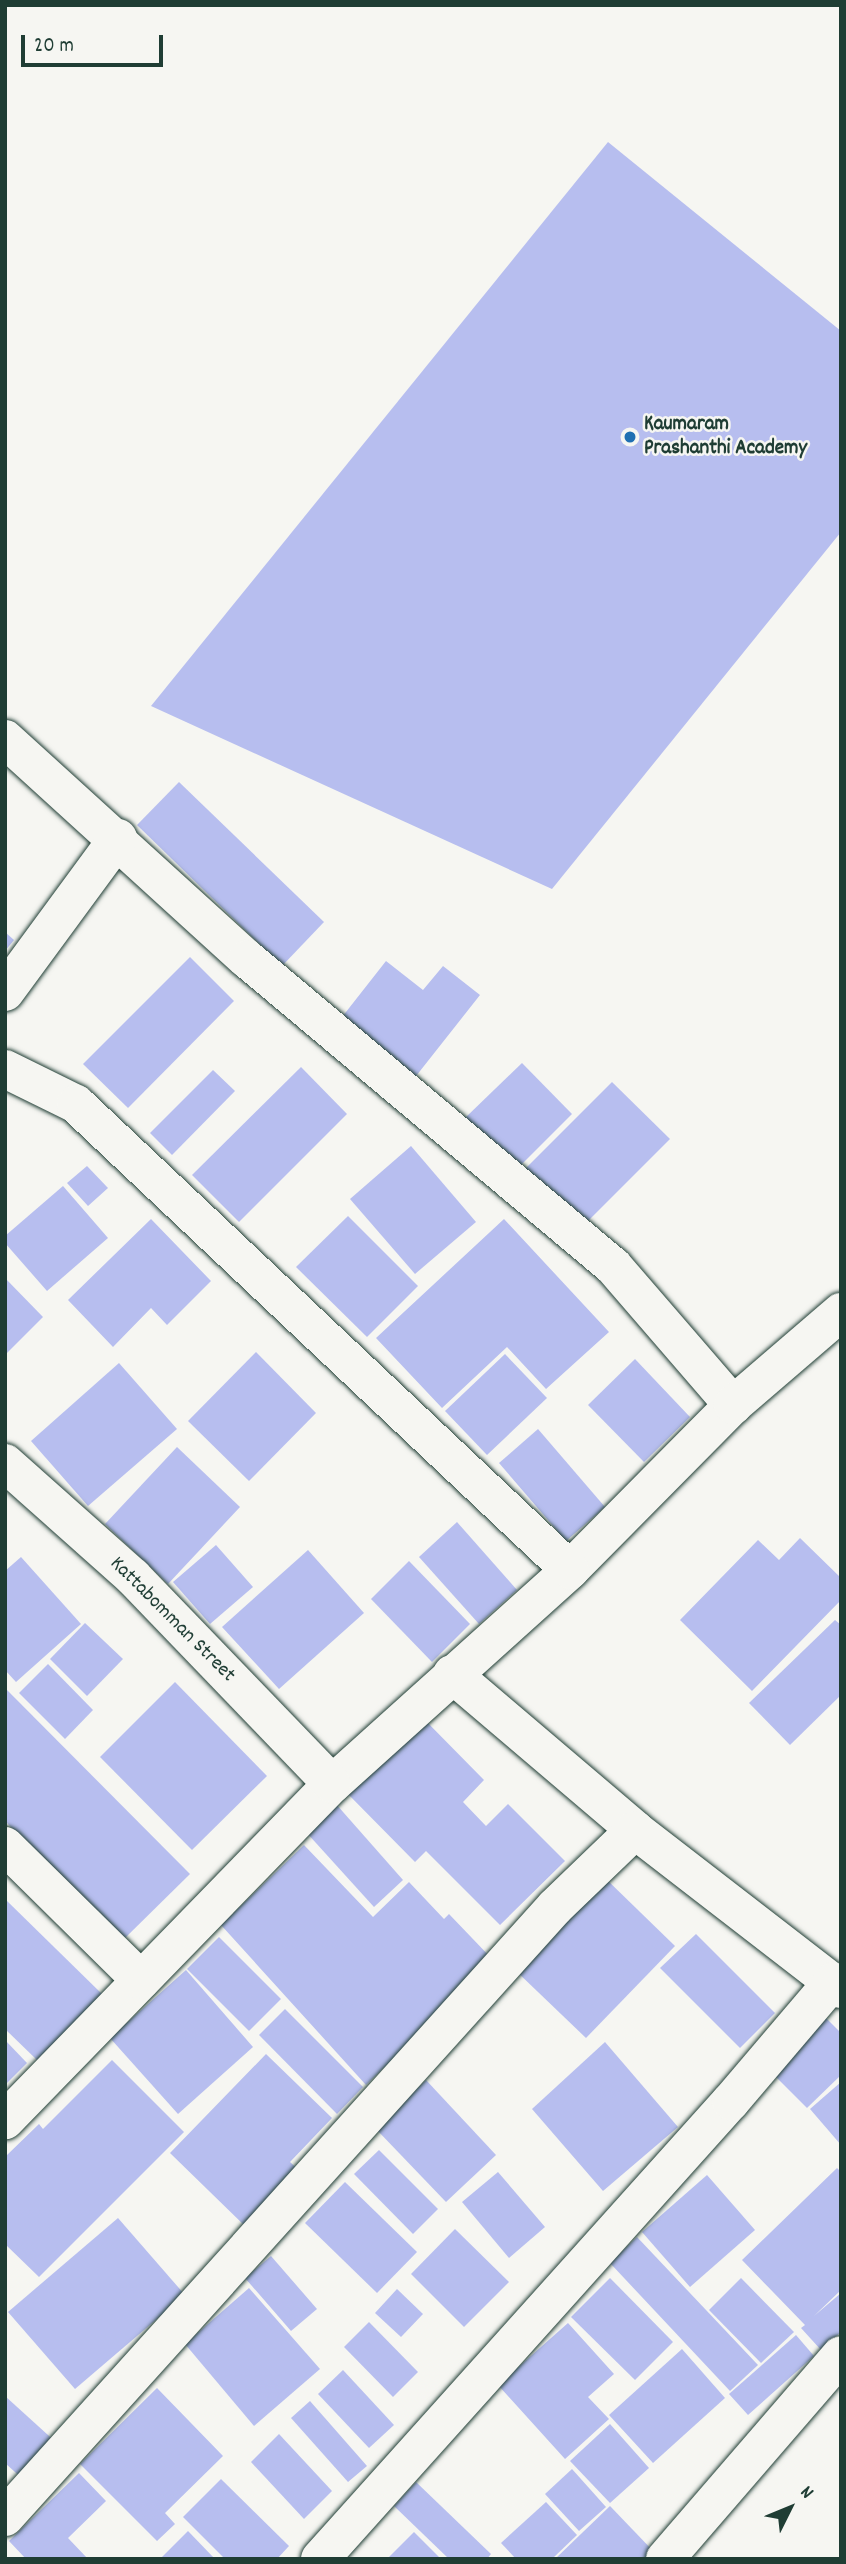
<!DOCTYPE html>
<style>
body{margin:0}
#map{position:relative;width:846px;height:2564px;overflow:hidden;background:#f6f6f2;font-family:Dekko,sans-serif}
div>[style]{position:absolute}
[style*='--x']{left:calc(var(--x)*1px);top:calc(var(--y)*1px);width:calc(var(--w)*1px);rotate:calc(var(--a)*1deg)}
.building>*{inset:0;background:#b7beef}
.roads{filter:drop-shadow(0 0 2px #1f3d34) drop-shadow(0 0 2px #1f3d34)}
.minor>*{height:38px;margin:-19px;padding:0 19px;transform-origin:19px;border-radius:19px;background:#f6f6f2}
.dots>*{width:19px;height:19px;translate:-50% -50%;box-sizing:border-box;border:4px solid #f6f6f2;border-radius:50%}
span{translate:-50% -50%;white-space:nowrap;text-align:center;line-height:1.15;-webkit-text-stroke:5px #f6f6f2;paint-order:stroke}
.poi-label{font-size:21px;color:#1f3d34;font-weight:700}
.left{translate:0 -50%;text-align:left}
.street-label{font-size:21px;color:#1f3d34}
.frame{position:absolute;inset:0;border:7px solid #1f3d34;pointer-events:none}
.north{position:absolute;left:755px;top:2473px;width:70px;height:70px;-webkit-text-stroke:5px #f6f6f2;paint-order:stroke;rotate:47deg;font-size:19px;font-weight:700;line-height:28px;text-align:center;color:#1f3d34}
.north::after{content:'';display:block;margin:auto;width:24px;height:32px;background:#1f3d34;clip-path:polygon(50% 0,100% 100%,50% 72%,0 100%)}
.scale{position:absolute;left:21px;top:35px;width:142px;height:32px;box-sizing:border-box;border:4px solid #1f3d34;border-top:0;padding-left:9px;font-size:21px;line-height:24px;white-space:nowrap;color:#1f3d34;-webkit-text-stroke:5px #f6f6f2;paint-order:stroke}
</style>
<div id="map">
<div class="building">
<i style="clip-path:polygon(608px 142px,841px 331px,841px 532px,552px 889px,151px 706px)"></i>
<i style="clip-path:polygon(179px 782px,324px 922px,282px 966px,137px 825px)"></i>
<i style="clip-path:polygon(5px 932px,14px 940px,5px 951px)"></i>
<i style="clip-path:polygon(190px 957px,234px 1001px,128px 1108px,83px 1064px)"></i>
<i style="clip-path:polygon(386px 961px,423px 990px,443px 966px,480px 995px,409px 1085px,335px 1026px)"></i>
<i style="clip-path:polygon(522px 1063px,572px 1114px,516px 1170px,465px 1118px)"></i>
<i style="clip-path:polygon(301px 1067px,347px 1114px,239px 1222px,192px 1175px)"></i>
<i style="clip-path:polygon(213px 1070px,235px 1091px,172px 1155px,150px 1133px)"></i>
<i style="clip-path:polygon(612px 1082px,670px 1139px,577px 1232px,519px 1175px)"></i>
<i style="clip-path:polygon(411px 1146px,476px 1222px,415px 1274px,350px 1199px)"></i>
<i style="clip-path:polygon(87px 1166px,108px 1188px,88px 1206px,67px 1183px)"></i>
<i style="clip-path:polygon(63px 1186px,108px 1238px,47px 1291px,5px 1243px,5px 1236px)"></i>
<i style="clip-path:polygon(348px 1216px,418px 1286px,367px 1337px,296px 1267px)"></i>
<i style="clip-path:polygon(151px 1219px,211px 1281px,167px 1325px,151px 1308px,113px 1347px,68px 1300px)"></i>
<i style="clip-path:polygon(504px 1219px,609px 1332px,546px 1389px,507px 1347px,442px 1408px,376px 1338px)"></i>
<i style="clip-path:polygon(5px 1278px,43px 1317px,5px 1355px)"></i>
<i style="clip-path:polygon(256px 1352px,316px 1413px,249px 1481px,188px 1421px)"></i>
<i style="clip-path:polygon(505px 1354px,547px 1398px,487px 1455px,445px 1411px)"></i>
<i style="clip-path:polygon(635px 1359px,690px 1417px,644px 1462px,588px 1405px)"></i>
<i style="clip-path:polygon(119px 1363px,177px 1429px,88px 1506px,31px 1441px)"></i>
<i style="clip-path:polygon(538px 1429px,605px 1507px,566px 1541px,499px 1463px)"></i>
<i style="clip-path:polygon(177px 1447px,240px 1507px,168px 1584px,105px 1524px)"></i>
<i style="clip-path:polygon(457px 1522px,517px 1590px,479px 1624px,419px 1557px)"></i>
<i style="clip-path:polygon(800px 1538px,841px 1578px,841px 1600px,752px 1691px,680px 1620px,758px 1540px,779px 1560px)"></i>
<i style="clip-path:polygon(216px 1545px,253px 1587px,210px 1624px,173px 1582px)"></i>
<i style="clip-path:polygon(308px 1550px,364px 1613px,279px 1689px,222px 1627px)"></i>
<i style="clip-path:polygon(21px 1557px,81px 1624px,16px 1682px,5px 1670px,5px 1571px)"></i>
<i style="clip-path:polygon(409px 1561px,470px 1624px,432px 1662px,371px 1599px)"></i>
<i style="clip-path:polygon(835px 1620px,841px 1625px,841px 1695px,790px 1745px,749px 1703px)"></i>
<i style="clip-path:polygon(85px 1623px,123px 1659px,87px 1696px,50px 1659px)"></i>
<i style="clip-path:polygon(48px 1664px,93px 1710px,65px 1739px,19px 1693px)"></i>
<i style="clip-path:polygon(175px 1682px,267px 1776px,192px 1850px,100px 1757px)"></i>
<i style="clip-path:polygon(5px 1688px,190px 1874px,123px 1940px,5px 1821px)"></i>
<i style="clip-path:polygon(421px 1716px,484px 1780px,463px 1802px,486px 1826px,508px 1804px,565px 1861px,500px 1925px,426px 1851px,415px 1862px,345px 1791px)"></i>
<i style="clip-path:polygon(336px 1804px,403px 1880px,374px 1907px,306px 1832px)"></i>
<i style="clip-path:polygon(304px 1845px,373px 1917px,409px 1882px,444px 1919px,449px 1914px,494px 1961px,366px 2085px,221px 1925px)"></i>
<i style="clip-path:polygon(603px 1876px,675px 1946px,586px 2038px,514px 1969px)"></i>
<i style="clip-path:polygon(5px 1899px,102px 1994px,37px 2060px,5px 2029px)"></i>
<i style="clip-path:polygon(696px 1934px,775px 2013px,740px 2048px,660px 1968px)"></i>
<i style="clip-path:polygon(219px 1937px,281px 1999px,249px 2031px,187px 1969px)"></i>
<i style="clip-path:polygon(186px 1970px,253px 2047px,178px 2114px,110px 2038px)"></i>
<i style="clip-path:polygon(285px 2009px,363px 2087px,337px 2114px,259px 2035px)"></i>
<i style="clip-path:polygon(826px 2018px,841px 2033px,841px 2075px,807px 2108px,772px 2073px)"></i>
<i style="clip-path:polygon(5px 2040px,27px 2063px,5px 2085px)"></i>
<i style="clip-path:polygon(605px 2042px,678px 2127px,603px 2191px,532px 2109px)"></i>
<i style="clip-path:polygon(266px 2054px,332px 2118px,290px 2162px,301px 2172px,247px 2228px,170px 2153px)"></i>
<i style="clip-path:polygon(112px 2060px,184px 2132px,39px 2277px,5px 2244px,5px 2157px,39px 2124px,43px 2129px)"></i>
<i style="clip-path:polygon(426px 2080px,496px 2155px,446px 2202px,376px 2129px)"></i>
<i style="clip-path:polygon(841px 2082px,841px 2145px,810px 2109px)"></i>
<i style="clip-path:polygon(379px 2150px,438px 2209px,413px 2234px,354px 2174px)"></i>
<i style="clip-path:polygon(837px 2168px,841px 2172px,841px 2290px,814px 2316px,841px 2293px,841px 2332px,821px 2350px,801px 2328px,805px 2325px,742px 2260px)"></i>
<i style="clip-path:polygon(498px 2172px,545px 2227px,509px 2258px,462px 2202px)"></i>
<i style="clip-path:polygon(707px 2175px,755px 2230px,690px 2287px,642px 2232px)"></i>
<i style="clip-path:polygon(345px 2182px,417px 2252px,377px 2293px,305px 2223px)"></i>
<i style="clip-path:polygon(118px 2218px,185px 2295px,75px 2389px,8px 2312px)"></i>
<i style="clip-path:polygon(455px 2229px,509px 2282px,464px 2327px,411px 2274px)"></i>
<i style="clip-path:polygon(637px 2237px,758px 2365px,730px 2391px,610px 2263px)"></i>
<i style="clip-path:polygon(271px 2256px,317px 2309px,291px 2331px,245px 2278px)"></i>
<i style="clip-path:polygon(610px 2278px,673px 2342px,635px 2380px,571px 2317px)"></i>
<i style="clip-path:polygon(741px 2278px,794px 2332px,761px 2363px,709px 2310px)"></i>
<i style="clip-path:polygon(249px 2288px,320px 2369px,254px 2426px,185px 2344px)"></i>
<i style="clip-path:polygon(397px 2289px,423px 2314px,401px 2337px,375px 2313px)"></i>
<i style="clip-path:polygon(369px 2322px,418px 2372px,393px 2397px,344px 2347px)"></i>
<i style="clip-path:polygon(568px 2323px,614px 2374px,588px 2397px,609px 2419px,565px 2459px,498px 2385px)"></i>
<i style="clip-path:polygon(796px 2335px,814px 2356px,748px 2415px,729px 2394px)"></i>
<i style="clip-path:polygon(682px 2349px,725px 2398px,653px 2463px,609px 2415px)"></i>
<i style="clip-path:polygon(343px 2370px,394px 2425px,369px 2448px,318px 2394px)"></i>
<i style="clip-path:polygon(157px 2388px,223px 2456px,165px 2513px,175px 2524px,157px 2541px,80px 2464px)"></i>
<i style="clip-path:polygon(5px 2396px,59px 2445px,26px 2482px,5px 2463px)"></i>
<i style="clip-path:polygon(310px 2401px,367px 2466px,348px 2482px,291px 2418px)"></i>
<i style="clip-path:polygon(610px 2424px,649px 2468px,610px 2503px,570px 2461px)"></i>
<i style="clip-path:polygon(279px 2434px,332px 2491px,304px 2519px,251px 2462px)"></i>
<i style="clip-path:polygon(572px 2469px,606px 2507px,579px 2531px,545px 2494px)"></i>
<i style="clip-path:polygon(79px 2473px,106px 2501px,68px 2538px,88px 2559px,26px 2559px,9px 2541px)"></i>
<i style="clip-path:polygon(221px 2479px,289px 2546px,277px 2559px,225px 2559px,183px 2517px)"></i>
<i style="clip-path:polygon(416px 2482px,491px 2554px,487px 2559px,449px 2559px,394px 2506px)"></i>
<i style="clip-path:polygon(546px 2502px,577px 2535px,552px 2559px,516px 2559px,501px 2543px)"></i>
<i style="clip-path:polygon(610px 2506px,657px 2555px,653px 2559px,555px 2559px)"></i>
<i style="clip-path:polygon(188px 2531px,215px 2559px,160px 2559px)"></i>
<i style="clip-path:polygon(414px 2532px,441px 2559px,387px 2559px)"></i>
</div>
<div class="roads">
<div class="minor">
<i style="--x:5;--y:739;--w:327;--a:42.3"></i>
<i style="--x:247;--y:959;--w:478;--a:40"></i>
<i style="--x:613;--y:1266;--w:184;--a:49.2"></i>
<i style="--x:733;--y:1405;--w:232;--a:134.7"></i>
<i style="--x:570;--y:1570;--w:320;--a:138"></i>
<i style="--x:332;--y:1784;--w:469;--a:134.2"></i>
<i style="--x:5;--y:992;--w:191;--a:-53.7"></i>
<i style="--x:5;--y:1069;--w:79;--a:26.2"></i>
<i style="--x:76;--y:1104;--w:679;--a:43.33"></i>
<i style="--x:733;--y:1405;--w:143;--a:-40.7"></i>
<i style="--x:5;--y:1463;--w:171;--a:41.7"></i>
<i style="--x:133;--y:1577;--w:287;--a:46.1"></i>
<i style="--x:452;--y:1674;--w:240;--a:40.4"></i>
<i style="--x:635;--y:1830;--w:260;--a:37.7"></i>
<i style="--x:5;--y:1846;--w:191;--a:44.6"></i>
<i style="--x:5;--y:2517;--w:821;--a:-47.96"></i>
<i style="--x:555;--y:1907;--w:111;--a:-43.9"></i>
<i style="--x:320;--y:2559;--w:615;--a:-48.1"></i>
<i style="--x:731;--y:2101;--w:157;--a:-49.6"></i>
<i style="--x:665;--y:2559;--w:269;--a:-49.2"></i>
</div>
</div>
<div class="dots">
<i style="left:630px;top:437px;background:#1f6fb2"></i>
</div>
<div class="poi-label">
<span class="left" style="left:644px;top:437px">Kaumaram<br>Prashanthi Academy</span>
</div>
<div class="street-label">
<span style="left:172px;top:1620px;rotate:45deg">Kattabomman Street</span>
</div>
<div class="frame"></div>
<div class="north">N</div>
<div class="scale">20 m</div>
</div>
